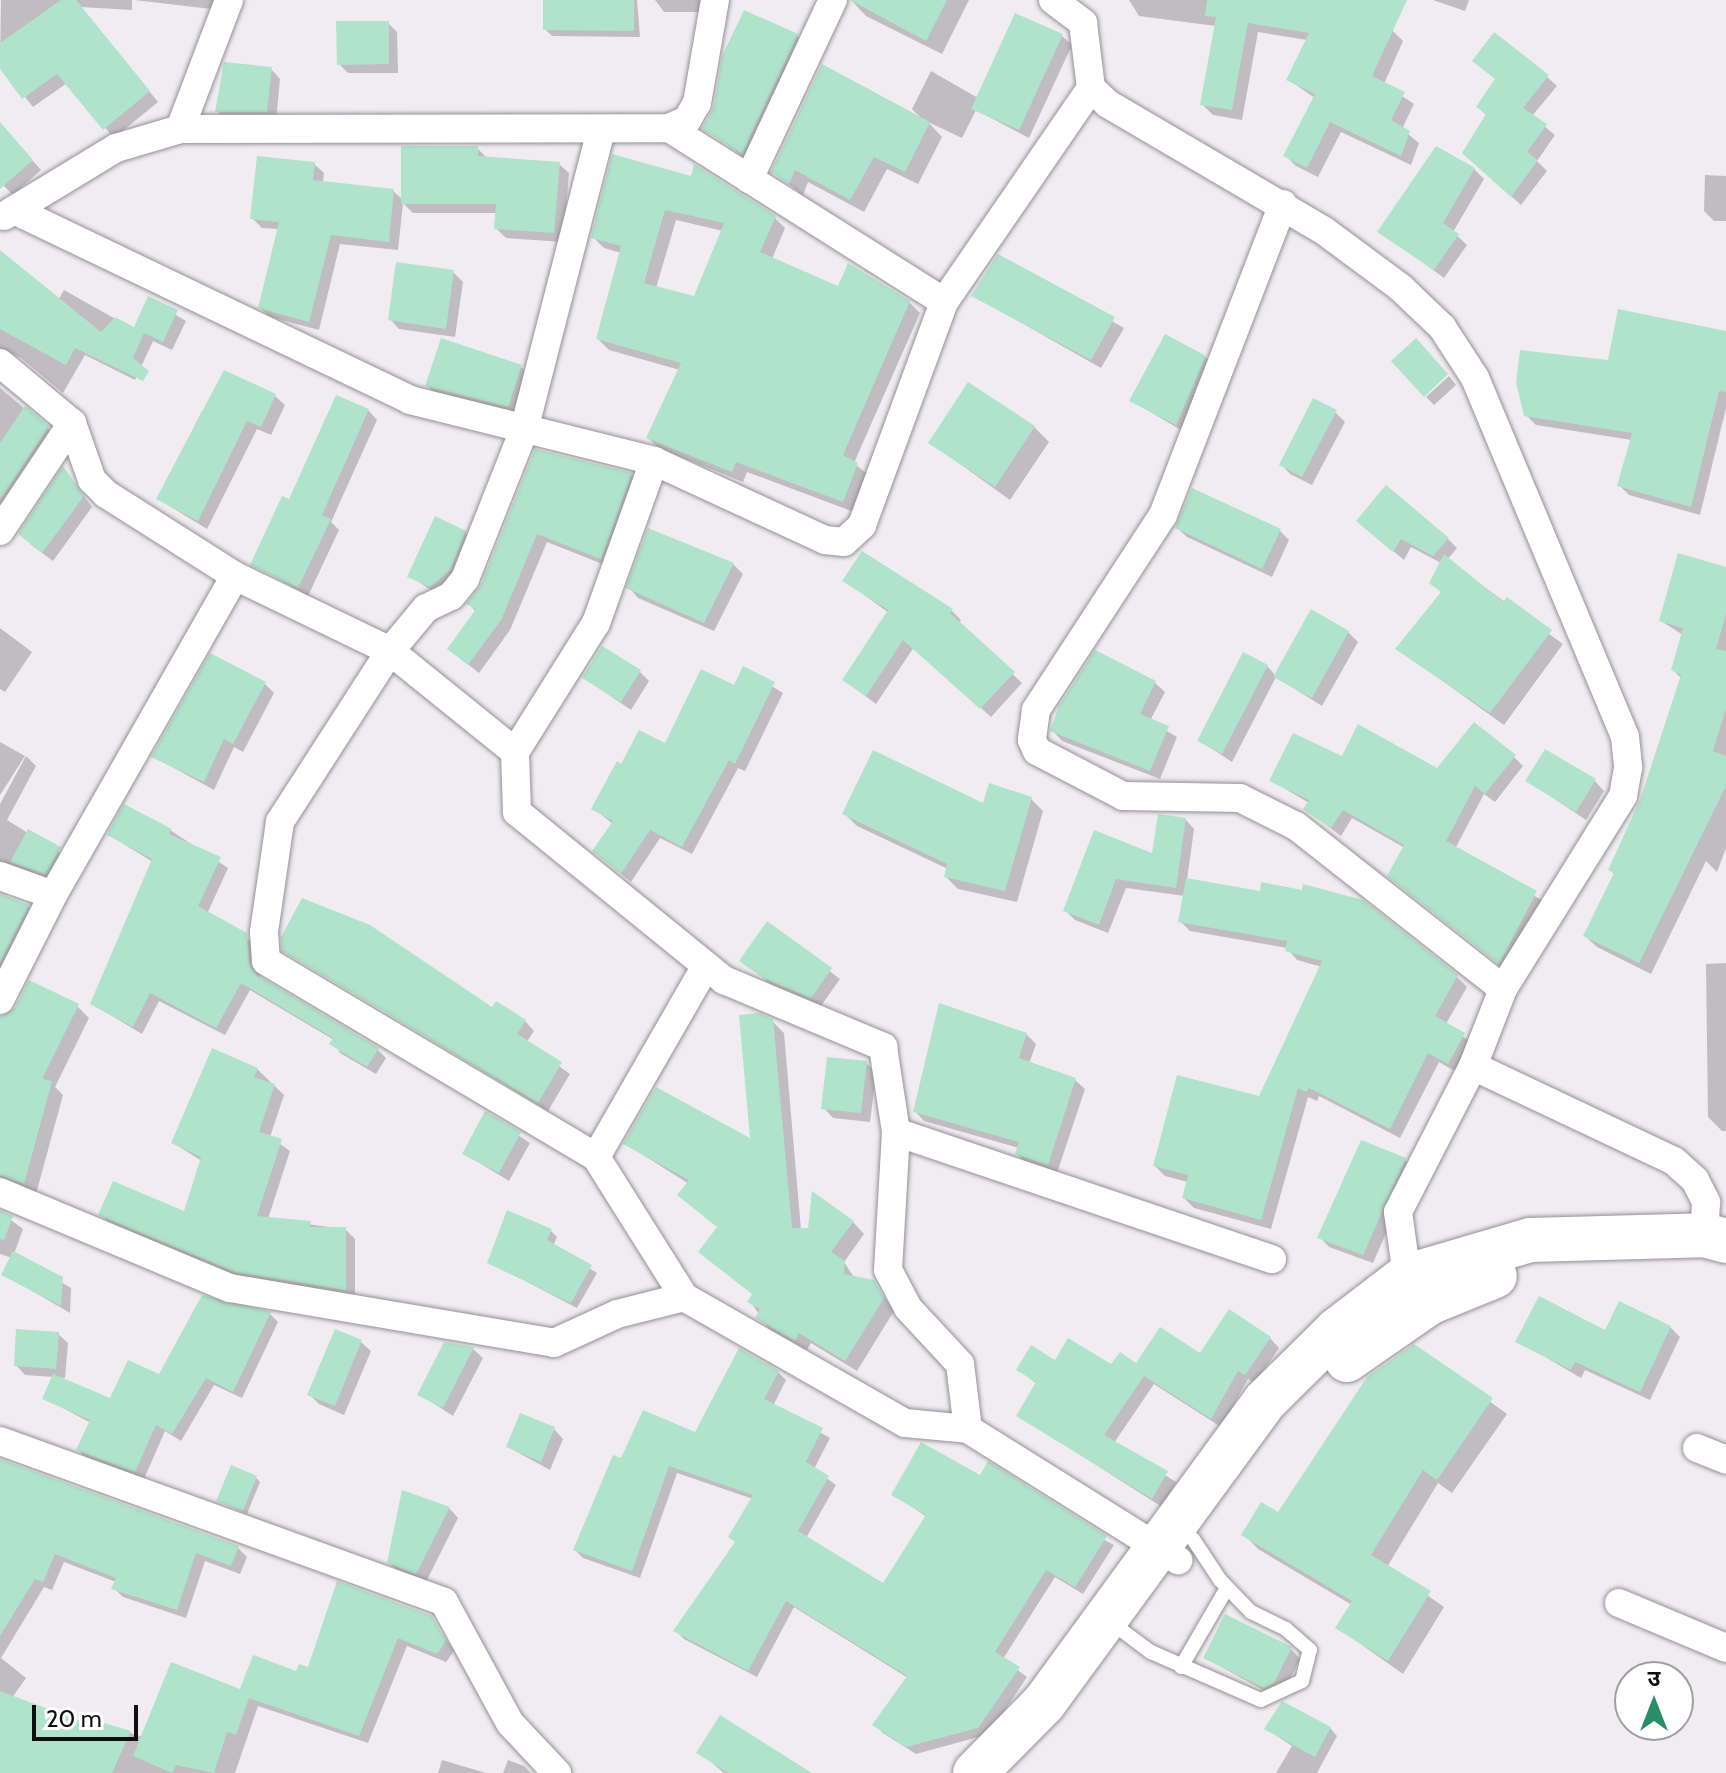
<!DOCTYPE html>
<meta charset="utf-8">
<style>
body{margin:0}
#map{position:relative;width:1726px;height:1773px;overflow:hidden;background:#f0ecf2;font-family:Cabin,"Noto Sans Devanagari",sans-serif}
div>[style]{position:absolute}
[style*='--x']{left:calc(var(--x)*1px);top:calc(var(--y)*1px);width:calc(var(--w)*1px);rotate:calc(var(--a)*1deg)}
.shadow>*{inset:0;background:#0003}
.building>*{inset:0;background:#afe4ca}
.roads{filter:drop-shadow(0 0 2px #949096) drop-shadow(0 0 2px #949096)}
.lane>*{height:14px;margin:-7px;padding:0 7px;transform-origin:7px;border-radius:7px;background:#fff}
.street>*{height:28px;margin:-14px;padding:0 14px;transform-origin:14px;border-radius:14px;background:#fff}
.primary>*{height:44px;margin:-22px;padding:0 22px;transform-origin:22px;border-radius:22px;background:#fff}
span{translate:-50% -50%;white-space:nowrap;text-align:center;line-height:1.15;-webkit-text-stroke:6px #fff;paint-order:stroke}
.north{position:absolute;left:1614px;top:1661px;width:80px;height:80px;box-sizing:border-box;background:#fff;border:2px solid #9f9fa0;border-radius:50%;rotate:0deg;font-size:22px;font-weight:700;line-height:32px;text-align:center;color:#100e11}
.north::after{content:'';display:block;margin:auto;width:28px;height:36px;background:#2a8d67;clip-path:polygon(50% 0,100% 100%,50% 72%,0 100%)}
.scale{position:absolute;left:32px;top:1705px;width:106px;height:36px;box-sizing:border-box;border:4px solid #100e11;border-top:0;padding-left:10px;font-size:24px;line-height:28px;white-space:nowrap;color:#100e11;-webkit-text-stroke:6px #fff;paint-order:stroke}
</style>
<div id="map">
<div class="shadow">
<i style="clip-path:polygon(1px 0,132px 0,132px 10px,81px 7px,158px 102px,114px 138px,67px 83px,33px 107px,0 65px)"></i>
<i style="clip-path:polygon(134px 0,228px 0,220px 10px)"></i>
<i style="clip-path:polygon(545px 0,637px 0,640px 37px,552px 36px,545px 29px)"></i>
<i style="clip-path:polygon(655px 0,710px 0,706px 12px,664px 12px)"></i>
<i style="clip-path:polygon(969px 0,942px 54px,866px 16px,851px 0)"></i>
<i style="clip-path:polygon(1129px 0,1325px 0,1393px 31px,1403px 41px,1384px 84px,1414px 104px,1402px 129px,1419px 143px,1411px 165px,1341px 132px,1318px 177px,1296px 166px,1285px 155px,1315px 98px,1289px 80px,1307px 40px,1258px 32px,1242px 120px,1213px 115px,1202px 104px,1216px 26px,1139px 16px)"></i>
<i style="clip-path:polygon(1433px 0,1469px 0,1465px 11px)"></i>
<i style="clip-path:polygon(388px 23px,397px 32px,398px 73px,348px 73px,339px 64px)"></i>
<i style="clip-path:polygon(797px 36px,812px 51px,757px 167px,705px 128px)"></i>
<i style="clip-path:polygon(1062px 36px,1072px 45px,1029px 138px,976px 110px,962px 138px,928px 122px,942px 137px,918px 184px,887px 169px,864px 212px,808px 182px,803px 195px,773px 172px,921px 118px,912px 109px,931px 71px,978px 98px)"></i>
<i style="clip-path:polygon(271px 69px,280px 79px,276px 121px,226px 121px,217px 111px)"></i>
<i style="clip-path:polygon(1547px 77px,1557px 86px,1532px 116px,1555px 135px,1537px 161px,1547px 171px,1521px 205px,1474px 162px,1487px 116px,1478px 107px)"></i>
<i style="clip-path:polygon(0 138px,16px 142px,41px 170px,13px 195px,0 182px)"></i>
<i style="clip-path:polygon(477px 148px,487px 158px,559px 164px,569px 173px,563px 242px,506px 238px,496px 228px,498px 213px,413px 213px,403px 203px,398px 250px,340px 244px,319px 330px,270px 317px,260px 308px,279px 229px,262px 228px,252px 218px,314px 164px,324px 173px,323px 183px,393px 191px,403px 200px)"></i>
<i style="clip-path:polygon(evenodd,614px 156px,774px 217px,785px 228px,772px 259px,839px 289px,909px 302px,920px 313px,854px 463px,868px 475px,854px 512px,747px 472px,743px 482px,659px 448px,648px 438px,680px 370px,609px 350px,598px 339px,621px 253px,604px 248px,593px 237px,614px 156px,676px 220px,723px 231px,695px 298px,656px 288px,676px 220px)"></i>
<i style="clip-path:polygon(1474px 169px,1484px 179px,1453px 232px,1467px 245px,1444px 278px,1380px 231px)"></i>
<i style="clip-path:polygon(1705px 175px,1726px 176px,1726px 221px,1714px 221px,1704px 211px)"></i>
<i style="clip-path:polygon(0 253px,58px 300px,64px 290px,135px 330px,149px 299px,186px 321px,172px 350px,153px 341px,135px 380px,85px 355px,63px 393px,21px 358px,12px 354px,0 358px)"></i>
<i style="clip-path:polygon(998px 256px,1124px 328px,1101px 368px,974px 296px)"></i>
<i style="clip-path:polygon(453px 272px,463px 282px,455px 337px,399px 329px,390px 319px)"></i>
<i style="clip-path:polygon(1726px 332px,1726px 408px,1700px 515px,1629px 495px,1619px 485px,1632px 440px,1536px 425px,1526px 415px,1610px 362px)"></i>
<i style="clip-path:polygon(1205px 357px,1215px 367px,1186px 433px,1132px 401px)"></i>
<i style="clip-path:polygon(521px 367px,531px 377px,518px 415px,437px 395px,427px 386px)"></i>
<i style="clip-path:polygon(1449px 376px,1456px 385px,1434px 405px,1426px 397px)"></i>
<i style="clip-path:polygon(0 388px,57px 436px,0 522px)"></i>
<i style="clip-path:polygon(275px 396px,285px 405px,271px 435px,257px 429px,207px 529px,158px 499px,202px 411px)"></i>
<i style="clip-path:polygon(368px 410px,377px 420px,331px 522px,339px 530px,308px 596px,253px 564px,290px 502px)"></i>
<i style="clip-path:polygon(1335px 412px,1345px 422px,1312px 485px,1290px 474px,1281px 464px)"></i>
<i style="clip-path:polygon(1034px 427px,1049px 442px,1010px 500px,931px 443px)"></i>
<i style="clip-path:polygon(536px 451px,631px 475px,640px 484px,610px 567px,547px 542px,510px 630px,479px 673px,449px 649px,476px 612px,469px 604px,483px 586px)"></i>
<i style="clip-path:polygon(64px 470px,92px 507px,53px 561px,30px 544px)"></i>
<i style="clip-path:polygon(1177px 528px,1280px 531px,1289px 540px,1272px 577px,1187px 537px)"></i>
<i style="clip-path:polygon(1368px 530px,1448px 539px,1457px 548px,1447px 560px,1563px 644px,1504px 725px,1398px 649px,1443px 593px,1441px 563px,1411px 547px,1404px 560px)"></i>
<i style="clip-path:polygon(649px 531px,733px 564px,743px 574px,714px 631px,638px 598px,629px 588px)"></i>
<i style="clip-path:polygon(465px 532px,474px 542px,440px 596px,410px 576px)"></i>
<i style="clip-path:polygon(1726px 569px,1726px 848px,1717px 872px,1706px 861px,1651px 974px,1597px 947px,1585px 936px,1615px 875px,1610px 870px,1641px 800px,1682px 679px,1673px 670px,1683px 635px,1661px 621px)"></i>
<i style="clip-path:polygon(845px 581px,952px 611px,961px 620px,959px 624px,1022px 683px,991px 717px,914px 647px,876px 704px,844px 680px,889px 613px)"></i>
<i style="clip-path:polygon(0 628px,32px 652px,5px 692px,0 689px)"></i>
<i style="clip-path:polygon(1348px 632px,1358px 642px,1322px 706px,1276px 677px,1232px 762px,1200px 741px,1267px 666px,1276px 676px)"></i>
<i style="clip-path:polygon(744px 669px,783px 693px,745px 771px,738px 768px,692px 854px,660px 838px,631px 882px,604px 860px,613px 824px,593px 808px,622px 766px,666px 746px,735px 688px)"></i>
<i style="clip-path:polygon(640px 672px,649px 681px,631px 710px,584px 678px)"></i>
<i style="clip-path:polygon(1155px 683px,1165px 692px,1150px 721px,1177px 737px,1160px 779px,1062px 741px,1053px 731px)"></i>
<i style="clip-path:polygon(265px 684px,274px 693px,243px 752px,234px 747px,214px 790px,154px 757px)"></i>
<i style="clip-path:polygon(0 742px,25px 756px,0 795px)"></i>
<i style="clip-path:polygon(26px 756px,36px 766px,7px 820px,71px 860px,57px 885px,0 878px,0 804px)"></i>
<i style="clip-path:polygon(1514px 757px,1523px 766px,1495px 802px,1484px 794px,1455px 849px,1545px 902px,1508px 971px,1399px 885px,1405px 848px,1352px 818px,1341px 836px,1305px 809px,1309px 803px,1272px 781px,1342px 758px,1437px 771px)"></i>
<i style="clip-path:polygon(1528px 781px,1595px 781px,1604px 791px,1586px 820px)"></i>
<i style="clip-path:polygon(1031px 799px,1043px 811px,1017px 902px,958px 889px,946px 877px,948px 869px,857px 826px,845px 814px)"></i>
<i style="clip-path:polygon(1185px 819px,1194px 829px,1187px 880px,1457px 977px,1467px 987px,1446px 1024px,1474px 1045px,1458px 1073px,1439px 1062px,1400px 1138px,1319px 1096px,1317px 1101px,1308px 1097px,1271px 1229px,1194px 1208px,1184px 1198px,1188px 1182px,1165px 1176px,1155px 1166px,1260px 1098px,1322px 967px,1297px 960px,1287px 948px,1190px 931px,1180px 921px,1185px 896px,1126px 888px,1108px 933px,1075px 920px,1066px 911px,1095px 833px,1154px 855px)"></i>
<i style="clip-path:polygon(170px 830px,228px 868px,207px 914px,255px 944px,261px 980px,378px 1050px,386px 1058px,376px 1074px,340px 1053px,334px 1040px,250px 990px,225px 1035px,159px 1001px,142px 1034px,92px 1004px,153px 862px,109px 835px)"></i>
<i style="clip-path:polygon(0 895px,28px 906px,40px 918px,0 996px)"></i>
<i style="clip-path:polygon(768px 924px,840px 979px,821px 1006px,774px 987px,741px 960px)"></i>
<i style="clip-path:polygon(284px 950px,525px 1021px,534px 1031px,526px 1043px,570px 1074px,548px 1111px)"></i>
<i style="clip-path:polygon(1726px 963px,1726px 1131px,1722px 1131px,1708px 1117px,1706px 964px)"></i>
<i style="clip-path:polygon(77px 1006px,89px 1018px,55px 1087px,63px 1095px,36px 1194px,0 1194px,0 1017px)"></i>
<i style="clip-path:polygon(772px 1021px,784px 1033px,801px 1230px,853px 1222px,864px 1234px,844px 1262px,855px 1279px,873px 1282px,894px 1311px,857px 1371px,811px 1343px,807px 1350px,769px 1329px,750px 1301px,754px 1295px,700px 1252px,718px 1228px,689px 1184px,626px 1144px,752px 1142px)"></i>
<i style="clip-path:polygon(1026px 1034px,1036px 1044px,1029px 1064px,1075px 1080px,1085px 1089px,1057px 1173px,1026px 1163px,1017px 1154px,1019px 1148px,924px 1121px,915px 1111px)"></i>
<i style="clip-path:polygon(866px 1063px,876px 1073px,870px 1122px,833px 1118px,824px 1108px)"></i>
<i style="clip-path:polygon(257px 1069px,284px 1095px,270px 1137px,290px 1151px,268px 1219px,345px 1229px,355px 1239px,355px 1299px,246px 1280px,110px 1224px,101px 1214px,186px 1214px,202px 1161px,173px 1143px)"></i>
<i style="clip-path:polygon(486px 1114px,530px 1143px,509px 1181px,465px 1154px)"></i>
<i style="clip-path:polygon(1405px 1160px,1414px 1169px,1373px 1263px,1329px 1247px,1320px 1237px)"></i>
<i style="clip-path:polygon(0 1212px,23px 1229px,14px 1254px,71px 1288px,70px 1313px,3px 1274px,12px 1258px,0 1254px)"></i>
<i style="clip-path:polygon(551px 1231px,557px 1237px,553px 1246px,597px 1273px,577px 1308px,489px 1262px)"></i>
<i style="clip-path:polygon(270px 1314px,278px 1322px,242px 1398px,214px 1385px,181px 1441px,165px 1431px,144px 1479px,86px 1458px,78px 1450px,91px 1423px,44px 1398px,54px 1377px,25px 1375px,16px 1365px,58px 1334px,68px 1343px,65px 1378px,56px 1377px,111px 1401px)"></i>
<i style="clip-path:polygon(1670px 1327px,1680px 1337px,1650px 1400px,1585px 1370px,1581px 1378px,1518px 1341px)"></i>
<i style="clip-path:polygon(1270px 1338px,1279px 1348px,1255px 1383px,1248px 1379px,1221px 1427px,1154px 1384px,1114px 1443px,1176px 1482px,1162px 1507px,1018px 1415px,1037px 1384px,1019px 1370px,1056px 1362px,1137px 1366px)"></i>
<i style="clip-path:polygon(361px 1342px,371px 1351px,344px 1415px,319px 1404px,310px 1395px)"></i>
<i style="clip-path:polygon(445px 1344px,473px 1349px,483px 1358px,453px 1416px,419px 1394px)"></i>
<i style="clip-path:polygon(1414px 1346px,1507px 1414px,1452px 1493px,1438px 1483px,1387px 1567px,1444px 1607px,1403px 1674px,1338px 1628px,1352px 1605px,1258px 1549px,1244px 1534px,1279px 1515px)"></i>
<i style="clip-path:polygon(778px 1372px,786px 1380px,773px 1406px,830px 1438px,814px 1469px,836px 1485px,806px 1538px,884px 1586px,927px 1517px,893px 1494px,981px 1477px,1114px 1545px,1083px 1594px,1055px 1577px,1003px 1659px,1027px 1677px,989px 1734px,916px 1754px,883px 1733px,875px 1725px,908px 1678px,794px 1607px,757px 1677px,684px 1639px,676px 1631px,737px 1543px,753px 1499px,677px 1473px,640px 1578px,583px 1558px,575px 1550px,622px 1461px,696px 1434px)"></i>
<i style="clip-path:polygon(554px 1429px,563px 1439px,550px 1470px,508px 1447px)"></i>
<i style="clip-path:polygon(0 1460px,238px 1548px,247px 1557px,240px 1574px,205px 1561px,186px 1618px,123px 1597px,114px 1588px,116px 1582px,64px 1562px,52px 1590px,44px 1587px,1px 1658px,26px 1678px,12px 1698px,103px 1731px,105px 1725px,143px 1737px,241px 1691px,309px 1670px,431px 1618px,454px 1651px,446px 1662px,407px 1646px,368px 1743px,258px 1706px,235px 1773px,0 1773px)"></i>
<i style="clip-path:polygon(256px 1478px,260px 1482px,247px 1514px,218px 1501px)"></i>
<i style="clip-path:polygon(449px 1508px,458px 1518px,426px 1582px,399px 1572px,389px 1563px)"></i>
<i style="clip-path:polygon(1291px 1649px,1300px 1659px,1284px 1692px,1274px 1696px,1205px 1658px)"></i>
<i style="clip-path:polygon(1330px 1728px,1337px 1736px,1317px 1773px,1276px 1773px,1292px 1746px,1266px 1729px)"></i>
<i style="clip-path:polygon(699px 1752px,808px 1773px,724px 1773px)"></i>
<i style="clip-path:polygon(442px 1760px,486px 1773px,438px 1773px)"></i>
<i style="clip-path:polygon(508px 1760px,524px 1766px,531px 1773px,503px 1773px)"></i>
</div>
<div class="building">
<i style="clip-path:polygon(61px 0,76px 0,150px 91px,103px 130px,57px 74px,22px 99px,0 69px,0 43px)"></i>
<i style="clip-path:polygon(543px 0,634px 0,634px 31px,543px 30px)"></i>
<i style="clip-path:polygon(850px 0,947px 0,926px 41px)"></i>
<i style="clip-path:polygon(1207px 0,1407px 0,1372px 76px,1405px 92px,1391px 120px,1410px 131px,1401px 156px,1330px 122px,1307px 168px,1283px 156px,1315px 94px,1286px 80px,1309px 33px,1248px 23px,1232px 110px,1200px 105px,1216px 17px,1205px 16px)"></i>
<i style="clip-path:polygon(744px 10px,798px 34px,742px 154px,702px 129px,714px 106px,722px 56px)"></i>
<i style="clip-path:polygon(1015px 13px,1063px 34px,1019px 130px,971px 109px)"></i>
<i style="clip-path:polygon(336px 21px,389px 21px,389px 64px,337px 65px)"></i>
<i style="clip-path:polygon(1494px 32px,1549px 75px,1523px 108px,1547px 124px,1527px 152px,1538px 160px,1511px 197px,1462px 153px,1486px 114px,1476px 107px,1495px 79px,1472px 61px)"></i>
<i style="clip-path:polygon(224px 62px,272px 67px,267px 112px,215px 112px)"></i>
<i style="clip-path:polygon(822px 64px,930px 122px,905px 172px,874px 157px,850px 200px,795px 170px,789px 184px,771px 172px)"></i>
<i style="clip-path:polygon(0 122px,33px 160px,0 189px)"></i>
<i style="clip-path:polygon(401px 146px,478px 146px,478px 156px,560px 162px,554px 233px,494px 229px,496px 204px,401px 204px)"></i>
<i style="clip-path:polygon(1436px 146px,1475px 168px,1443px 223px,1459px 234px,1434px 270px,1377px 232px)"></i>
<i style="clip-path:polygon(evenodd,612px 154px,691px 176px,694px 164px,776px 216px,760px 252px,838px 286px,848px 263px,910px 301px,843px 455px,858px 463px,843px 502px,736px 462px,732px 472px,646px 438px,681px 363px,596px 339px,621px 246px,591px 238px,612px 154px,665px 210px,724px 223px,694px 296px,644px 283px,665px 210px)"></i>
<i style="clip-path:polygon(257px 156px,315px 162px,313px 180px,394px 189px,389px 242px,331px 235px,309px 322px,258px 308px,279px 222px,250px 219px)"></i>
<i style="clip-path:polygon(0 250px,101px 332px,115px 317px,134px 327px,148px 296px,178px 310px,163px 342px,144px 333px,133px 358px,149px 371px,143px 381px,75px 348px,66px 365px,0 329px)"></i>
<i style="clip-path:polygon(998px 254px,1115px 317px,1091px 360px,971px 296px)"></i>
<i style="clip-path:polygon(396px 262px,454px 270px,446px 329px,388px 320px)"></i>
<i style="clip-path:polygon(1618px 309px,1726px 331px,1726px 392px,1719px 391px,1691px 507px,1617px 486px,1632px 433px,1524px 416px,1516px 382px,1520px 350px,1608px 360px)"></i>
<i style="clip-path:polygon(1165px 334px,1206px 356px,1176px 425px,1129px 401px)"></i>
<i style="clip-path:polygon(441px 338px,522px 365px,508px 407px,425px 386px)"></i>
<i style="clip-path:polygon(1416px 338px,1448px 374px,1424px 397px,1391px 361px)"></i>
<i style="clip-path:polygon(224px 370px,276px 394px,261px 427px,247px 421px,198px 521px,156px 499px)"></i>
<i style="clip-path:polygon(968px 382px,1035px 426px,995px 487px,928px 443px)"></i>
<i style="clip-path:polygon(336px 395px,369px 409px,322px 515px,331px 519px,298px 588px,250px 565px,282px 496px,289px 499px)"></i>
<i style="clip-path:polygon(1313px 398px,1337px 410px,1302px 477px,1279px 465px)"></i>
<i style="clip-path:polygon(25px 406px,49px 426px,0 500px,0 443px)"></i>
<i style="clip-path:polygon(535px 449px,632px 473px,601px 559px,537px 534px,501px 620px,468px 665px,447px 649px,476px 609px,466px 604px,481px 585px)"></i>
<i style="clip-path:polygon(63px 466px,84px 496px,42px 553px,18px 534px)"></i>
<i style="clip-path:polygon(1386px 485px,1449px 538px,1433px 556px,1401px 539px,1393px 552px,1356px 521px)"></i>
<i style="clip-path:polygon(1192px 488px,1281px 529px,1262px 569px,1175px 528px)"></i>
<i style="clip-path:polygon(435px 516px,466px 531px,450px 570px,430px 587px,407px 577px)"></i>
<i style="clip-path:polygon(648px 528px,734px 563px,704px 623px,626px 588px)"></i>
<i style="clip-path:polygon(862px 551px,953px 609px,950px 613px,1015px 672px,980px 709px,903px 640px,866px 696px,842px 680px,888px 610px,842px 581px)"></i>
<i style="clip-path:polygon(1678px 553px,1726px 567px,1726px 614px,1716px 649px,1726px 651px,1726px 708px,1713px 751px,1726px 756px,1726px 786px,1639px 963px,1583px 936px,1614px 873px,1608px 870px,1640px 800px,1681px 675px,1671px 670px,1683px 628px,1659px 621px)"></i>
<i style="clip-path:polygon(1444px 554px,1503px 602px,1507px 597px,1552px 630px,1490px 713px,1395px 649px,1441px 592px,1429px 583px)"></i>
<i style="clip-path:polygon(1311px 609px,1349px 631px,1312px 698px,1273px 677px)"></i>
<i style="clip-path:polygon(602px 646px,641px 670px,621px 702px,582px 678px)"></i>
<i style="clip-path:polygon(1095px 650px,1156px 681px,1140px 714px,1169px 726px,1150px 771px,1050px 731px,1059px 706px)"></i>
<i style="clip-path:polygon(1243px 652px,1268px 665px,1222px 754px,1197px 741px)"></i>
<i style="clip-path:polygon(210px 653px,266px 682px,233px 744px,224px 739px,204px 782px,151px 757px)"></i>
<i style="clip-path:polygon(743px 666px,775px 682px,735px 764px,729px 760px,682px 847px,650px 830px,621px 874px,592px 851px,613px 821px,591px 809px,617px 761px,621px 764px,639px 730px,665px 743px,701px 669px,734px 685px)"></i>
<i style="clip-path:polygon(1474px 722px,1516px 755px,1485px 794px,1475px 786px,1446px 841px,1537px 891px,1499px 964px,1387px 876px,1404px 845px,1343px 810px,1331px 828px,1303px 809px,1309px 800px,1269px 781px,1293px 733px,1342px 756px,1358px 724px,1437px 768px)"></i>
<i style="clip-path:polygon(1545px 749px,1596px 779px,1576px 812px,1525px 781px)"></i>
<i style="clip-path:polygon(873px 750px,983px 803px,989px 783px,1032px 797px,1005px 891px,944px 877px,947px 864px,842px 814px)"></i>
<i style="clip-path:polygon(124px 804px,172px 829px,169px 834px,221px 857px,198px 906px,247px 933px,249px 963px,257px 975px,379px 1048px,367px 1067px,329px 1044px,333px 1038px,241px 983px,216px 1028px,150px 993px,133px 1027px,90px 1004px,152px 859px,107px 835px)"></i>
<i style="clip-path:polygon(1158px 814px,1186px 818px,1176px 888px,1116px 879px,1099px 925px,1063px 911px,1094px 830px,1152px 853px)"></i>
<i style="clip-path:polygon(28px 829px,61px 847px,45px 874px,10px 862px)"></i>
<i style="clip-path:polygon(1186px 878px,1260px 891px,1261px 882px,1302px 890px,1303px 884px,1363px 900px,1458px 975px,1435px 1016px,1465px 1033px,1448px 1064px,1428px 1053px,1390px 1129px,1309px 1088px,1306px 1092px,1298px 1088px,1261px 1220px,1182px 1198px,1188px 1175px,1153px 1166px,1177px 1075px,1259px 1096px,1322px 961px,1285px 951px,1287px 941px,1178px 922px)"></i>
<i style="clip-path:polygon(0 894px,29px 905px,0 962px)"></i>
<i style="clip-path:polygon(302px 898px,370px 925px,492px 1007px,496px 1001px,526px 1020px,517px 1034px,562px 1062px,538px 1103px,282px 951px,281px 937px)"></i>
<i style="clip-path:polygon(767px 921px,832px 968px,811px 998px,763px 978px,739px 961px)"></i>
<i style="clip-path:polygon(29px 980px,79px 1004px,42px 1079px,52px 1081px,24px 1184px,0 1175px,0 1017px,15px 1008px)"></i>
<i style="clip-path:polygon(939px 1003px,1027px 1033px,1019px 1058px,1076px 1078px,1048px 1165px,1015px 1154px,1019px 1142px,913px 1112px)"></i>
<i style="clip-path:polygon(759px 1013px,773px 1019px,792px 1228px,808px 1228px,812px 1191px,854px 1221px,831px 1252px,845px 1261px,844px 1274px,874px 1280px,884px 1298px,845px 1361px,799px 1333px,795px 1341px,755px 1318px,760px 1309px,747px 1302px,752px 1294px,698px 1252px,717px 1227px,677px 1195px,689px 1180px,623px 1144px,656px 1087px,750px 1138px,739px 1015px)"></i>
<i style="clip-path:polygon(212px 1048px,258px 1068px,254px 1077px,275px 1084px,259px 1132px,282px 1139px,257px 1216px,311px 1221px,310px 1227px,346px 1227px,346px 1290px,235px 1272px,98px 1215px,113px 1181px,184px 1211px,201px 1157px,171px 1143px)"></i>
<i style="clip-path:polygon(827px 1057px,867px 1061px,861px 1113px,821px 1109px)"></i>
<i style="clip-path:polygon(485px 1111px,521px 1132px,499px 1173px,462px 1154px)"></i>
<i style="clip-path:polygon(1361px 1140px,1406px 1158px,1363px 1255px,1317px 1238px)"></i>
<i style="clip-path:polygon(0 1210px,13px 1216px,4px 1240px,0 1239px)"></i>
<i style="clip-path:polygon(507px 1210px,552px 1229px,547px 1240px,592px 1265px,571px 1303px,487px 1263px)"></i>
<i style="clip-path:polygon(13px 1251px,63px 1277px,61px 1306px,1px 1275px)"></i>
<i style="clip-path:polygon(202px 1295px,271px 1312px,233px 1392px,206px 1378px,172px 1434px,156px 1425px,135px 1472px,76px 1450px,90px 1420px,42px 1399px,53px 1374px,110px 1398px,128px 1360px,159px 1374px)"></i>
<i style="clip-path:polygon(1539px 1296px,1605px 1330px,1619px 1301px,1671px 1326px,1640px 1392px,1575px 1362px,1571px 1370px,1515px 1342px)"></i>
<i style="clip-path:polygon(1229px 1309px,1271px 1337px,1245px 1375px,1238px 1371px,1211px 1419px,1144px 1376px,1104px 1435px,1168px 1471px,1152px 1499px,1016px 1416px,1036px 1382px,1016px 1370px,1031px 1345px,1055px 1360px,1068px 1338px,1111px 1364px,1120px 1352px,1136px 1363px,1160px 1327px,1200px 1353px)"></i>
<i style="clip-path:polygon(16px 1329px,59px 1332px,56px 1369px,14px 1366px)"></i>
<i style="clip-path:polygon(335px 1329px,362px 1340px,335px 1406px,307px 1395px)"></i>
<i style="clip-path:polygon(444px 1342px,474px 1347px,443px 1408px,417px 1395px)"></i>
<i style="clip-path:polygon(1414px 1344px,1493px 1398px,1437px 1480px,1423px 1470px,1371px 1555px,1431px 1591px,1388px 1661px,1335px 1628px,1352px 1601px,1241px 1535px,1261px 1502px,1278px 1512px,1367px 1377px)"></i>
<i style="clip-path:polygon(739px 1348px,779px 1371px,764px 1399px,823px 1428px,806px 1462px,829px 1476px,798px 1531px,883px 1583px,926px 1515px,891px 1495px,921px 1442px,980px 1475px,988px 1461px,1107px 1536px,1075px 1587px,1046px 1570px,995px 1652px,1020px 1667px,978px 1728px,906px 1747px,872px 1725px,907px 1676px,786px 1601px,748px 1671px,673px 1631px,735px 1542px,728px 1537px,753px 1495px,669px 1466px,632px 1571px,573px 1550px,613px 1455px,621px 1458px,643px 1410px,695px 1432px)"></i>
<i style="clip-path:polygon(520px 1413px,555px 1427px,541px 1462px,506px 1447px)"></i>
<i style="clip-path:polygon(0 1459px,239px 1546px,231px 1566px,196px 1553px,177px 1610px,111px 1589px,116px 1578px,55px 1554px,43px 1582px,35px 1579px,0 1636px)"></i>
<i style="clip-path:polygon(231px 1465px,257px 1476px,243px 1511px,216px 1501px)"></i>
<i style="clip-path:polygon(402px 1490px,450px 1507px,416px 1574px,387px 1563px)"></i>
<i style="clip-path:polygon(337px 1581px,432px 1616px,446px 1641px,437px 1654px,398px 1638px,359px 1736px,249px 1698px,236px 1735px,227px 1732px,214px 1773px,176px 1765px,172px 1773px,133px 1756px,171px 1662px,240px 1689px,253px 1655px,296px 1671px,299px 1664px,308px 1667px)"></i>
<i style="clip-path:polygon(1225px 1614px,1292px 1647px,1274px 1683px,1264px 1688px,1203px 1658px)"></i>
<i style="clip-path:polygon(0 1691px,102px 1729px,104px 1723px,131px 1731px,112px 1773px,0 1773px)"></i>
<i style="clip-path:polygon(1282px 1701px,1331px 1727px,1315px 1757px,1264px 1729px)"></i>
<i style="clip-path:polygon(720px 1715px,812px 1773px,728px 1773px,696px 1753px)"></i>
</div>
<div class="roads">
<div class="lane">
<i style="--x:1124;--y:1632;--w:34;--a:37"></i>
<i style="--x:1151;--y:1652;--w:120;--a:23.6"></i>
<i style="--x:1261;--y:1700;--w:45;--a:-24.9"></i>
<i style="--x:1302;--y:1681;--w:32;--a:-76"></i>
<i style="--x:1310;--y:1650;--w:32;--a:-139"></i>
<i style="--x:1286;--y:1629;--w:39;--a:-154"></i>
<i style="--x:1251;--y:1612;--w:45;--a:-134.1"></i>
<i style="--x:1220;--y:1580;--w:49;--a:-123.4"></i>
<i style="--x:1181;--y:1667;--w:91;--a:-59.8"></i>
</div>
<div class="street">
<i style="--x:1053;--y:0;--w:38;--a:37"></i>
<i style="--x:1083;--y:23;--w:65;--a:83"></i>
<i style="--x:1091;--y:88;--w:23;--a:43"></i>
<i style="--x:1108;--y:104;--w:249;--a:30.4"></i>
<i style="--x:1323;--y:230;--w:97;--a:36.6"></i>
<i style="--x:1401;--y:288;--w:57;--a:43.6"></i>
<i style="--x:1442;--y:327;--w:61;--a:57.1"></i>
<i style="--x:1475;--y:378;--w:389;--a:67.3"></i>
<i style="--x:1625;--y:737;--w:31;--a:84"></i>
<i style="--x:1628;--y:768;--w:28;--a:100"></i>
<i style="--x:1623;--y:796;--w:227;--a:121.9"></i>
<i style="--x:1503;--y:989;--w:83;--a:111.3"></i>
<i style="--x:1473;--y:1066;--w:164;--a:117.2"></i>
<i style="--x:1398;--y:1212;--w:65;--a:82"></i>
<i style="--x:1407;--y:1276;--w:16;--a:52"></i>
<i style="--x:669;--y:128;--w:325;--a:32.3"></i>
<i style="--x:180;--y:129;--w:138;--a:-69.2"></i>
<i style="--x:601;--y:130;--w:310;--a:104.4"></i>
<i style="--x:524;--y:430;--w:160;--a:111.6"></i>
<i style="--x:465;--y:579;--w:22;--a:129"></i>
<i style="--x:451;--y:596;--w:28;--a:154"></i>
<i style="--x:426;--y:608;--w:56;--a:129.9"></i>
<i style="--x:390;--y:651;--w:203;--a:122.8"></i>
<i style="--x:280;--y:822;--w:111;--a:98.3"></i>
<i style="--x:264;--y:932;--w:29;--a:86"></i>
<i style="--x:266;--y:961;--w:384;--a:30.7"></i>
<i style="--x:596;--y:1157;--w:165;--a:57.8"></i>
<i style="--x:684;--y:1297;--w:254;--a:29.7"></i>
<i style="--x:905;--y:1423;--w:63;--a:5.4"></i>
<i style="--x:968;--y:1429;--w:248;--a:32"></i>
<i style="--x:749;--y:179;--w:198;--a:-64.9"></i>
<i style="--x:1283;--y:204;--w:333;--a:111.1"></i>
<i style="--x:1163;--y:515;--w:233;--a:123.1"></i>
<i style="--x:1036;--y:710;--w:30;--a:98"></i>
<i style="--x:1032;--y:740;--w:12;--a:66"></i>
<i style="--x:1037;--y:751;--w:97;--a:27.6"></i>
<i style="--x:1123;--y:796;--w:117;--a:1"></i>
<i style="--x:1240;--y:798;--w:63;--a:26.6"></i>
<i style="--x:1296;--y:826;--w:263;--a:38.2"></i>
<i style="--x:14;--y:210;--w:439;--a:25.6"></i>
<i style="--x:410;--y:400;--w:252;--a:14"></i>
<i style="--x:654;--y:461;--w:188;--a:24.8"></i>
<i style="--x:825;--y:540;--w:19;--a:6"></i>
<i style="--x:844;--y:542;--w:25;--a:-43"></i>
<i style="--x:862;--y:525;--w:238;--a:-69.8"></i>
<i style="--x:944;--y:302;--w:260;--a:-55.5"></i>
<i style="--x:4;--y:216;--w:131;--a:-31.3"></i>
<i style="--x:116;--y:148;--w:67;--a:-16.5"></i>
<i style="--x:180;--y:129;--w:489;--a:-0.1"></i>
<i style="--x:669;--y:128;--w:20;--a:-24"></i>
<i style="--x:687;--y:120;--w:20;--a:-60"></i>
<i style="--x:697;--y:103;--w:105;--a:-80.1"></i>
<i style="--x:0;--y:363;--w:94;--a:39.8"></i>
<i style="--x:72;--y:423;--w:60;--a:70.7"></i>
<i style="--x:92;--y:480;--w:20;--a:45"></i>
<i style="--x:106;--y:494;--w:153;--a:32.4"></i>
<i style="--x:235;--y:576;--w:172;--a:25.8"></i>
<i style="--x:390;--y:651;--w:161;--a:38.9"></i>
<i style="--x:515;--y:752;--w:60;--a:88.1"></i>
<i style="--x:517;--y:812;--w:267;--a:39.1"></i>
<i style="--x:724;--y:980;--w:173;--a:22.8"></i>
<i style="--x:883;--y:1047;--w:86;--a:81.3"></i>
<i style="--x:896;--y:1132;--w:397;--a:18.7"></i>
<i style="--x:0;--y:531;--w:130;--a:-56.3"></i>
<i style="--x:515;--y:752;--w:152;--a:-57.9"></i>
<i style="--x:596;--y:623;--w:172;--a:-70.3"></i>
<i style="--x:0;--y:876;--w:56;--a:19.7"></i>
<i style="--x:0;--y:1000;--w:118;--a:-63.2"></i>
<i style="--x:53;--y:895;--w:367;--a:-60.3"></i>
<i style="--x:1473;--y:1066;--w:222;--a:25.3"></i>
<i style="--x:1674;--y:1161;--w:28;--a:42"></i>
<i style="--x:1695;--y:1180;--w:25;--a:63"></i>
<i style="--x:1706;--y:1202;--w:33;--a:93"></i>
<i style="--x:896;--y:1132;--w:138;--a:93.3"></i>
<i style="--x:888;--y:1270;--w:43;--a:62.2"></i>
<i style="--x:908;--y:1308;--w:76;--a:47.1"></i>
<i style="--x:960;--y:1364;--w:65;--a:83"></i>
<i style="--x:596;--y:1157;--w:220;--a:-60.1"></i>
<i style="--x:0;--y:1192;--w:249;--a:22.7"></i>
<i style="--x:230;--y:1288;--w:329;--a:9.6"></i>
<i style="--x:554;--y:1343;--w:69;--a:-24.7"></i>
<i style="--x:617;--y:1314;--w:69;--a:-14.2"></i>
<i style="--x:0;--y:1441;--w:472;--a:19.9"></i>
<i style="--x:444;--y:1602;--w:138;--a:61.4"></i>
<i style="--x:510;--y:1723;--w:69;--a:46.8"></i>
<i style="--x:1697;--y:1448;--w:31;--a:22"></i>
<i style="--x:1619;--y:1603;--w:116;--a:22.8"></i>
</div>
<div class="primary">
<i style="--x:1347;--y:1360;--w:100;--a:-34.8"></i>
<i style="--x:1429;--y:1303;--w:71;--a:-22.2"></i>
<i style="--x:975;--y:1773;--w:98;--a:-45.4"></i>
<i style="--x:1044;--y:1703;--w:373;--a:-53.8"></i>
<i style="--x:1264;--y:1402;--w:103;--a:-44.6"></i>
<i style="--x:1337;--y:1330;--w:88;--a:-37.6"></i>
<i style="--x:1407;--y:1276;--w:128;--a:-16.3"></i>
<i style="--x:1530;--y:1240;--w:174;--a:-1.6"></i>
<i style="--x:1704;--y:1235;--w:23;--a:15"></i>
</div>
</div>
<div class="north">उ</div>
<div class="scale">20 m</div>
</div>
